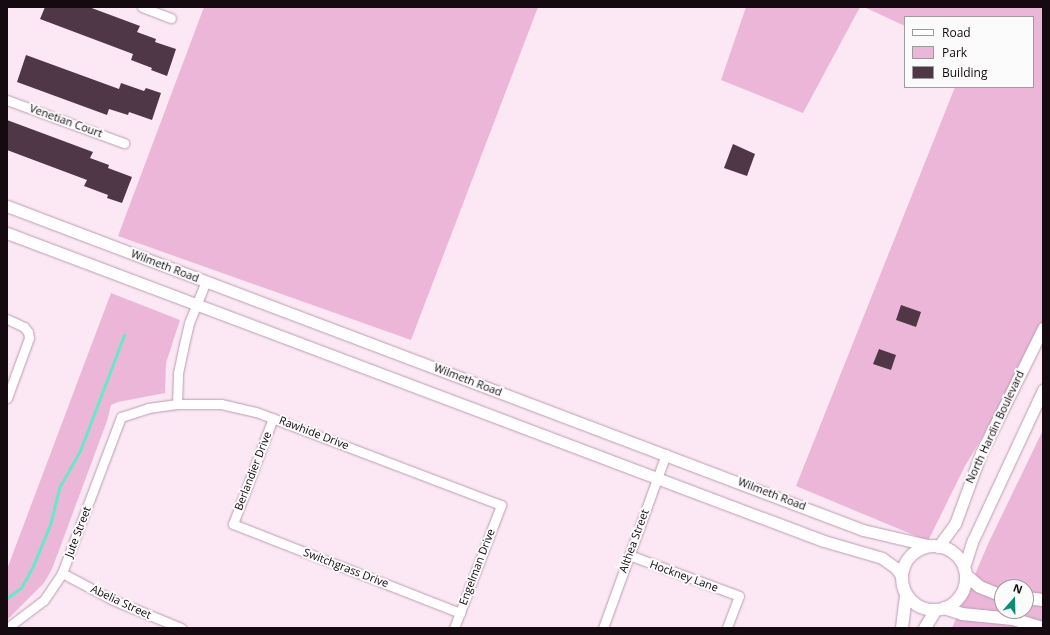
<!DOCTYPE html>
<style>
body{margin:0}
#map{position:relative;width:1050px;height:635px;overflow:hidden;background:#fbe8f4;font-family:"Open Sans",sans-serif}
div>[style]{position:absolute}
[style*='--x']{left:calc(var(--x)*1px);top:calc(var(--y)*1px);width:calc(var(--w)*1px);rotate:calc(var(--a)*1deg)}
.green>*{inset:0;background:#ecb6d9}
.stream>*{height:2.5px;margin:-1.25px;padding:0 1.25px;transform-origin:1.25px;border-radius:1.25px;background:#67e8c7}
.building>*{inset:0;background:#503747}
.roads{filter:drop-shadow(0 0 1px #bb9caf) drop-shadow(0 0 1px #bb9caf)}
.minor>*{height:9px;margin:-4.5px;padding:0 4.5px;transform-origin:4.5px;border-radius:4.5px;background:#fff}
.tertiary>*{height:11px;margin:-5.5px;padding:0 5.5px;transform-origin:5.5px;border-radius:5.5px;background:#fff}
.secondary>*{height:12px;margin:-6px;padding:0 6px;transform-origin:6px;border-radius:6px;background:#fff}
.secondary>.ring{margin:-6px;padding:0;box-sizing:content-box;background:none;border:12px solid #fff;border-radius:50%}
span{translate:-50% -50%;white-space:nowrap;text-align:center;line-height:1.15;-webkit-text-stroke:4px #fbfbfb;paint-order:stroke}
.street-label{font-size:11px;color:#140a10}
.frame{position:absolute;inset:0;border:8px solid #140a10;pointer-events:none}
.legend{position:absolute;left:904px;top:16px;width:130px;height:72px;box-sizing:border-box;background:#fbfbfb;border:1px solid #9f9b9d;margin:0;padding:5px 7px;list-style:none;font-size:12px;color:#140a10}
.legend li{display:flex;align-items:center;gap:8px;height:20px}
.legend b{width:20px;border:1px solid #9f9b9d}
.north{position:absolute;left:994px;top:579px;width:40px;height:40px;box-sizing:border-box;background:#fbfbfb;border:1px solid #9f9b9d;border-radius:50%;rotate:20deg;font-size:11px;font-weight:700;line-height:16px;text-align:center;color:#140a10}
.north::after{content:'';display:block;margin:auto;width:14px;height:18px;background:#0c8e74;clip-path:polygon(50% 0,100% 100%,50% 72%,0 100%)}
</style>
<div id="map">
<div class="green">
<i style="clip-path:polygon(204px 7px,538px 7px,411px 340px,118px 236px)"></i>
<i style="clip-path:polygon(746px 7px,860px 7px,803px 113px,721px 80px)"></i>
<i style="clip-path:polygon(864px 7px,1043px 7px,1043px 330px,1022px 371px,965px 466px,928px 541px,796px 486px,955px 87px,1033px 87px,1033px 17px,905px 17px,905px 26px)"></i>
<i style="clip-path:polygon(111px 293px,180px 320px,166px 363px,165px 393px,118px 402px,111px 405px,107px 421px,52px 569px,44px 583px,7px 620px,7px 569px)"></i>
<i style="clip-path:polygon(evenodd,1043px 430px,1043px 628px,952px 628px,988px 544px,1043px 430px,1002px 587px,1026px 587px,1026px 611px,1002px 611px,1002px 587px)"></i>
</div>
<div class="stream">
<i style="--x:7;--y:598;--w:17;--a:-36"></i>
<i style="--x:21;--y:588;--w:25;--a:-61"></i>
<i style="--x:33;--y:566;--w:44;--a:-67.5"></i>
<i style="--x:50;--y:525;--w:38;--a:-76"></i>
<i style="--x:59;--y:488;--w:43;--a:-60.4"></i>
<i style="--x:80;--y:451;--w:124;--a:-69.2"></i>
</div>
<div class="building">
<i style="clip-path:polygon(45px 7px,89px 7px,140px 26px,137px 32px,156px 39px,155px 42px,176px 49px,167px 76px,151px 70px,152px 68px,131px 60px,133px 54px,40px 19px)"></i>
<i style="clip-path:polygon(26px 55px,119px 89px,121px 83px,144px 91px,146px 88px,161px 93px,152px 120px,129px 112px,128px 115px,109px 109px,107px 115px,17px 82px)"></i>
<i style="clip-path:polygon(7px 120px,93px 152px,90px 158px,109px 165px,108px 168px,132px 177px,122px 203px,107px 198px,108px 195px,84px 186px,87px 180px,7px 150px)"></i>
<i style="clip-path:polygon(733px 144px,755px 154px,747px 176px,724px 168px)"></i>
<i style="clip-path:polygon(901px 305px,921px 312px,916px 327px,896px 320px)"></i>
<i style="clip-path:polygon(879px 349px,896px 355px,891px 370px,873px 364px)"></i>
</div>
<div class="roads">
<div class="minor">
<i style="--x:142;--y:7;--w:31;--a:21"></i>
<i style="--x:7;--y:100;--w:125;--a:20.2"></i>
<i style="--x:7;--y:319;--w:19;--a:25"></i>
<i style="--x:24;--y:327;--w:6;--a:51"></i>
<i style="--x:28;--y:332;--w:6;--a:81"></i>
<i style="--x:29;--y:338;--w:64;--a:110.1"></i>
<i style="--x:177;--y:404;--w:31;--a:-88"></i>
<i style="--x:178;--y:373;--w:25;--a:-78"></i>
<i style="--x:183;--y:349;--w:27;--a:-77"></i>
<i style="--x:189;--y:323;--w:45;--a:-68"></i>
<i style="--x:273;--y:418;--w:113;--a:110.7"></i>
<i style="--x:233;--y:524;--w:244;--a:21.4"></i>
<i style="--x:629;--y:555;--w:117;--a:20.4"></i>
<i style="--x:739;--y:596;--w:34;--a:111"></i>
<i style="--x:62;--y:573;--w:58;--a:27.9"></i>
<i style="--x:113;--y:600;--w:74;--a:22.4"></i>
<i style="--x:7;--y:628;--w:46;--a:-37.1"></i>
<i style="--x:44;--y:600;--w:32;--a:-56"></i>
<i style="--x:62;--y:573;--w:167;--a:-69.3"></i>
<i style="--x:121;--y:417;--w:28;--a:-18"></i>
<i style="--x:148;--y:408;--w:29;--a:-8"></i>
<i style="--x:177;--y:404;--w:44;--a:0"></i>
<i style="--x:221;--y:404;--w:36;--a:13"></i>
<i style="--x:256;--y:412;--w:262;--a:20.8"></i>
<i style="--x:501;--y:505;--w:132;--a:110.9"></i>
<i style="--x:603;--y:628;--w:185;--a:-70.1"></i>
</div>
<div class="tertiary">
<i style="--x:7;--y:206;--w:915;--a:20.73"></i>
<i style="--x:863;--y:530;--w:71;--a:13.1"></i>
<i style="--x:7;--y:233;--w:873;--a:20.66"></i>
<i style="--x:824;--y:541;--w:60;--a:16.3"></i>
<i style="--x:882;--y:558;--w:17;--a:36"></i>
<i style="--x:896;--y:568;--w:11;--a:56"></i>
<i style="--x:938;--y:547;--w:29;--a:-54"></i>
<i style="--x:955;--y:524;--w:76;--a:-69.9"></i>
<i style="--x:981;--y:453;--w:140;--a:-63.6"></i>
<i style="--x:964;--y:567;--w:28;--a:-72"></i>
<i style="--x:973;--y:540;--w:166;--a:-65"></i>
</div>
<div class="secondary">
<i class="ring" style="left:902px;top:546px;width:52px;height:52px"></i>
<i style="--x:966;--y:575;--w:18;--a:41"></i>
<i style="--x:980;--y:587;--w:24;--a:22"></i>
<i style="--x:1026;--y:598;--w:17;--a:7"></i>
<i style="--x:944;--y:608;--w:19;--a:18"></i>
<i style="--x:962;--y:614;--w:51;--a:5.6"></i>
<i style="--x:1013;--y:619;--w:30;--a:17"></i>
<i style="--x:902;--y:628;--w:34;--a:-83"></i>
<i style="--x:925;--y:628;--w:21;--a:-59"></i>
</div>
</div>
<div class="street-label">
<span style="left:66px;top:121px;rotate:20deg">Venetian Court</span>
<span style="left:165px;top:266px;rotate:21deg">Wilmeth Road</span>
<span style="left:468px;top:380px;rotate:21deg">Wilmeth Road</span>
<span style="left:995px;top:427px;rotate:-65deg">North Hardin Boulevard</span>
<span style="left:314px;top:433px;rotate:21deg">Rawhide Drive</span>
<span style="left:253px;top:471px;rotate:-69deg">Berlandier Drive</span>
<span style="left:772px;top:494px;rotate:21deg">Wilmeth Road</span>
<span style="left:78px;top:532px;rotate:-69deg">Jute Street</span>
<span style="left:634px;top:541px;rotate:-70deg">Althea Street</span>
<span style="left:477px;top:567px;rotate:-69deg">Engelman Drive</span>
<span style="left:346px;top:568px;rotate:21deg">Switchgrass Drive</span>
<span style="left:684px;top:576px;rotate:20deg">Hockney Lane</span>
<span style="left:121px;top:602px;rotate:25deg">Abelia Street</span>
</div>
<div class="frame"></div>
<ul class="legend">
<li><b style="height:5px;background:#fff"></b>Road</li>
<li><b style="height:11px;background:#ecb6d9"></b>Park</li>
<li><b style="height:11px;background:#503747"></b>Building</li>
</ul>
<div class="north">N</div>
</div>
